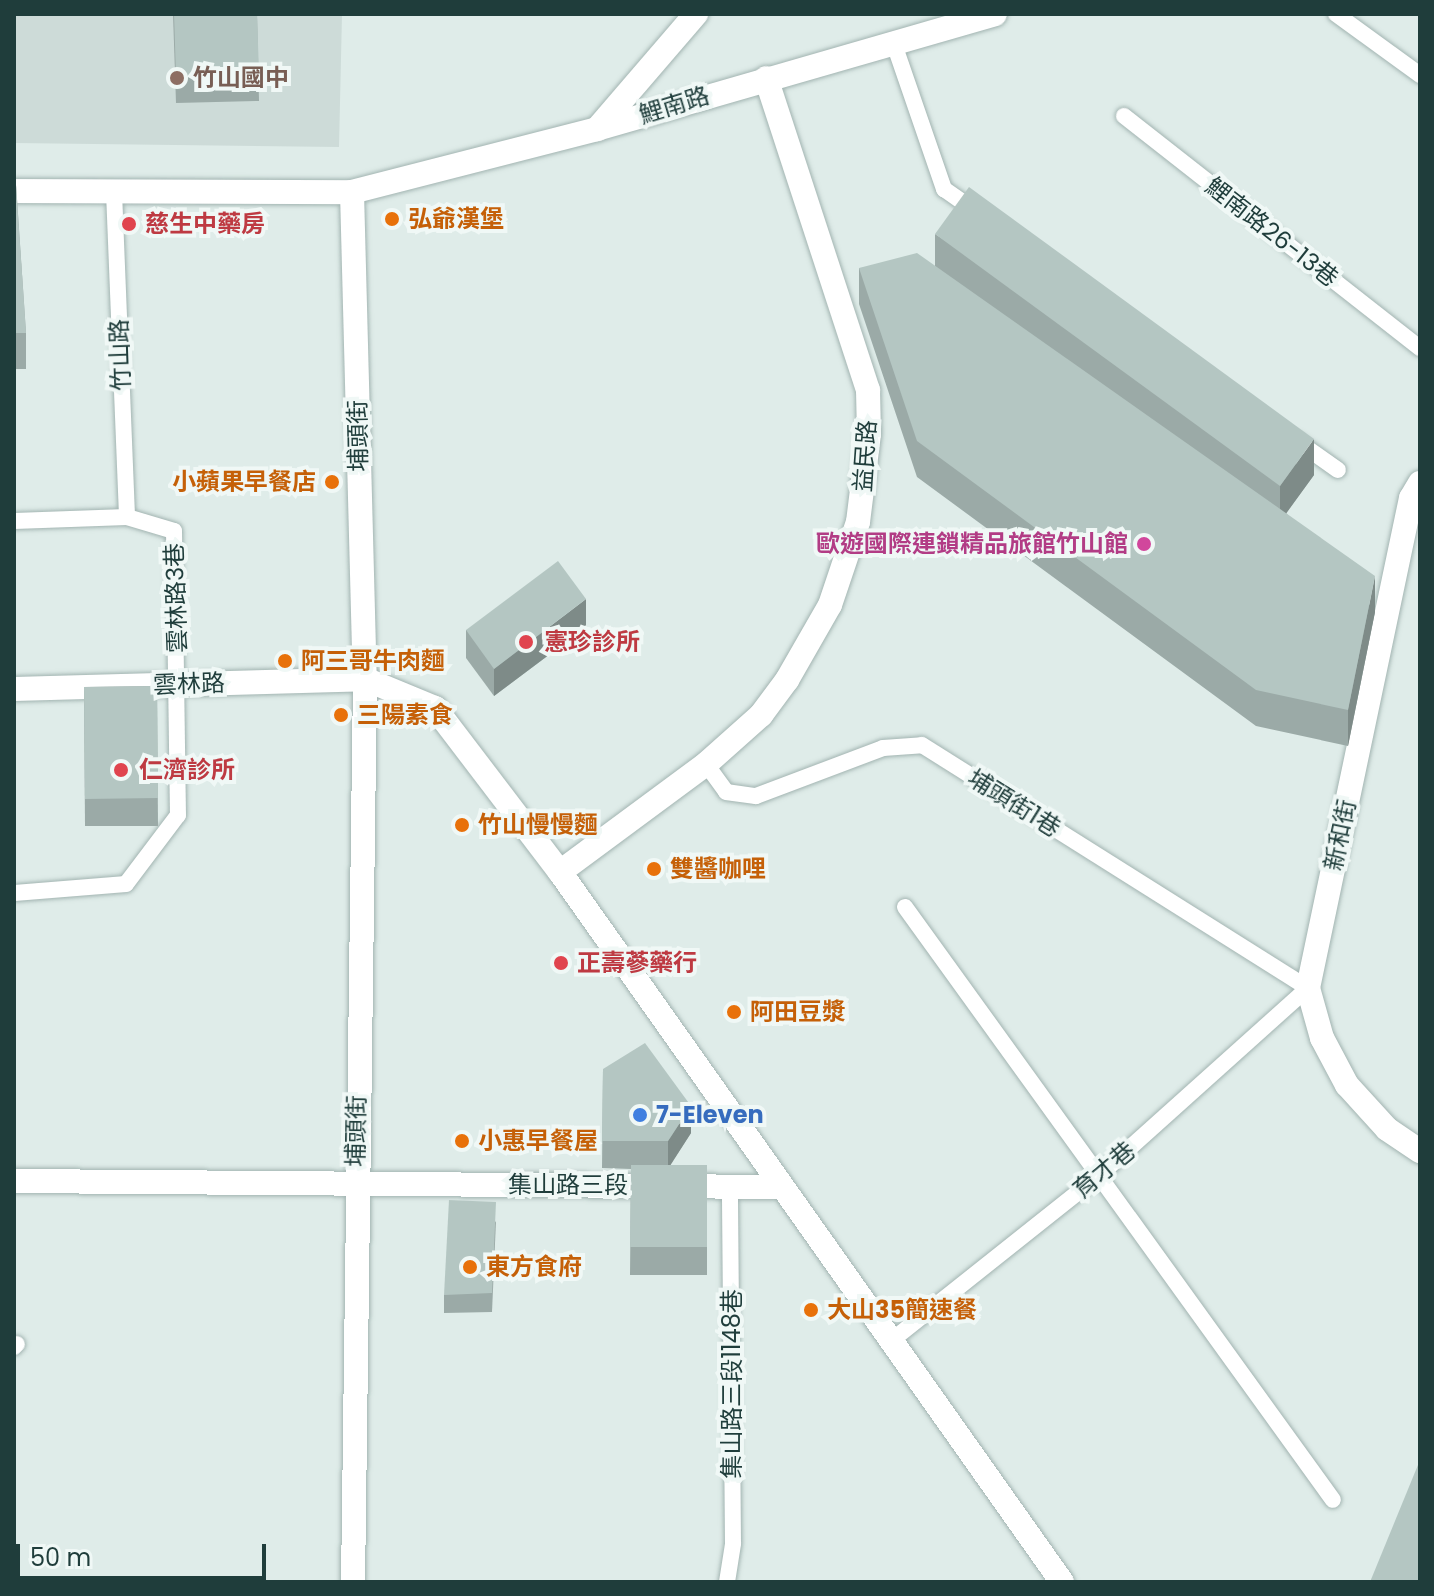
<!DOCTYPE html>
<meta charset="utf-8">
<style>
body{margin:0}
#map{position:relative;width:1434px;height:1596px;overflow:hidden;background:#dfece9;font-family:Poppins,"Noto Sans TC",sans-serif}
div>[style]{position:absolute}
[style*='--x']{left:calc(var(--x)*1px);top:calc(var(--y)*1px);width:calc(var(--w)*1px);rotate:calc(var(--a)*1deg)}
.built>*{inset:0;background:#cddbd8}
.roads{filter:drop-shadow(0 0 2px #a2b4b1) drop-shadow(0 0 2px #a2b4b1)}
.service>*{height:16px;margin:-8px;padding:0 8px;transform-origin:8px;border-radius:8px;background:#fff}
.minor>*{height:24px;margin:-12px;padding:0 12px;transform-origin:12px;border-radius:12px;background:#fff}
.wall>*{inset:0;background:#9baaa7}
.shaded-wall>*{inset:0;background:#7e8b88}
.building>*{inset:0;background:#b4c6c2}
.dots>*{width:22px;height:22px;translate:-50% -50%;box-sizing:border-box;border:4px solid #f0f8f6;border-radius:50%}
span{translate:-50% -50%;white-space:nowrap;text-align:center;line-height:1.15;-webkit-text-stroke:8px #f0f8f6;paint-order:stroke}
.education-label{font-size:24px;color:#785e54;font-weight:700}
.left{translate:0 -50%;text-align:left}
.street-label{font-size:24px;color:#1f3d3b}
.food-label{font-size:24px;color:#c56008;font-weight:700}
.right{translate:-100% -50%;text-align:right}
.health-label{font-size:24px;color:#be3a42;font-weight:700}
.hotel-label{font-size:24px;color:#b23c85;font-weight:700}
.shop-label{font-size:24px;color:#366cbe;font-weight:700}
.frame{position:absolute;inset:0;border:16px solid #1f3d3b;pointer-events:none}
.scale{position:absolute;left:16px;top:1544px;width:250px;height:36px;box-sizing:border-box;border:4px solid #1f3d3b;border-top:0;padding-left:10px;font-size:24px;line-height:28px;white-space:nowrap;color:#1f3d3b;-webkit-text-stroke:6px #f0f8f6;paint-order:stroke}
</style>
<div id="map">
<div class="built">
<i style="clip-path:polygon(14px 14px,342px 14px,339px 147px,14px 143px)"></i>
</div>
<div class="roads">
<div class="service">
<i style="--x:1336;--y:14;--w:104;--a:36"></i>
<i style="--x:893;--y:41;--w:157;--a:71"></i>
<i style="--x:944;--y:189;--w:39;--a:35"></i>
<i style="--x:1124;--y:116;--w:376;--a:38.1"></i>
<i style="--x:114;--y:192;--w:325;--a:87.7"></i>
<i style="--x:1297;--y:441;--w:50;--a:35.3"></i>
<i style="--x:14;--y:521;--w:113;--a:-2"></i>
<i style="--x:127;--y:517;--w:49;--a:16.6"></i>
<i style="--x:174;--y:531;--w:284;--a:89.2"></i>
<i style="--x:178;--y:815;--w:86;--a:127"></i>
<i style="--x:126;--y:884;--w:112;--a:175.4"></i>
<i style="--x:706;--y:764;--w:34;--a:54"></i>
<i style="--x:726;--y:792;--w:30;--a:8"></i>
<i style="--x:756;--y:796;--w:136;--a:-20.7"></i>
<i style="--x:883;--y:748;--w:39;--a:-4"></i>
<i style="--x:922;--y:745;--w:456;--a:32.2"></i>
<i style="--x:1308;--y:988;--w:278;--a:138.1"></i>
<i style="--x:1101;--y:1174;--w:268;--a:141.5"></i>
<i style="--x:905;--y:907;--w:731;--a:54.18"></i>
<i style="--x:14;--y:1347;--w:4;--a:-45"></i>
<i style="--x:727;--y:1582;--w:39;--a:-81"></i>
<i style="--x:733;--y:1543;--w:357;--a:-90.5"></i>
</div>
<div class="minor">
<i style="--x:597;--y:129;--w:152;--a:-49.3"></i>
<i style="--x:14;--y:191;--w:338;--a:0.2"></i>
<i style="--x:352;--y:192;--w:253;--a:-14.4"></i>
<i style="--x:597;--y:129;--w:414;--a:-16.1"></i>
<i style="--x:352;--y:192;--w:487;--a:88.5"></i>
<i style="--x:365;--y:679;--w:76;--a:22.5"></i>
<i style="--x:435;--y:708;--w:206;--a:52.7"></i>
<i style="--x:560;--y:872;--w:870;--a:54.74"></i>
<i style="--x:1420;--y:483;--w:17;--a:121"></i>
<i style="--x:1411;--y:498;--w:501;--a:101.87"></i>
<i style="--x:1308;--y:988;--w:52;--a:74.4"></i>
<i style="--x:1322;--y:1038;--w:53;--a:62"></i>
<i style="--x:1347;--y:1085;--w:59;--a:47.7"></i>
<i style="--x:1387;--y:1129;--w:40;--a:34"></i>
<i style="--x:14;--y:689;--w:351;--a:-1.6"></i>
<i style="--x:365;--y:679;--w:903;--a:90.76"></i>
<i style="--x:560;--y:872;--w:182;--a:-36.5"></i>
<i style="--x:706;--y:764;--w:74;--a:-41.7"></i>
<i style="--x:761;--y:715;--w:44;--a:-53.4"></i>
<i style="--x:787;--y:680;--w:86;--a:-60.2"></i>
<i style="--x:830;--y:605;--w:88;--a:-71.4"></i>
<i style="--x:858;--y:522;--w:89;--a:-82.9"></i>
<i style="--x:869;--y:434;--w:44;--a:-91.3"></i>
<i style="--x:868;--y:390;--w:328;--a:-108.1"></i>
<i style="--x:14;--y:1181;--w:767;--a:0.45"></i>
</div>
</div>
<div class="wall">
<i style="clip-path:polygon(173px 14px,257px 14px,259px 101px,176px 103px)"></i>
<i style="clip-path:polygon(14px 155px,26px 333px,26px 369px,14px 369px)"></i>
<i style="clip-path:polygon(935px 234px,1314px 475px,1286px 513px,1375px 612px,1348px 746px,1256px 726px,917px 477px,859px 304px,859px 268px,935px 266px)"></i>
<i style="clip-path:polygon(586px 627px,494px 696px,466px 658px,466px 630px)"></i>
<i style="clip-path:polygon(157px 686px,158px 826px,85px 826px,84px 687px)"></i>
<i style="clip-path:polygon(603px 1069px,691px 1133px,670px 1165px,707px 1165px,707px 1275px,630px 1275px,631px 1169px,602px 1168px)"></i>
<i style="clip-path:polygon(496px 1221px,492px 1312px,444px 1313px,444px 1295px)"></i>
</div>
<div class="shaded-wall">
<i style="clip-path:polygon(1314px 439px,1314px 475px,1280px 522px,1280px 486px)"></i>
<i style="clip-path:polygon(1375px 576px,1375px 612px,1348px 746px,1348px 710px)"></i>
<i style="clip-path:polygon(586px 599px,586px 627px,494px 696px,494px 669px)"></i>
<i style="clip-path:polygon(691px 1106px,691px 1133px,668px 1169px,668px 1141px)"></i>
</div>
<div class="building">
<i style="clip-path:polygon(174px 14px,257px 14px,259px 73px,176px 76px)"></i>
<i style="clip-path:polygon(14px 155px,26px 333px,14px 333px)"></i>
<i style="clip-path:polygon(969px 187px,1314px 439px,1280px 486px,935px 234px)"></i>
<i style="clip-path:polygon(917px 253px,1375px 576px,1348px 710px,1256px 690px,917px 441px,859px 268px)"></i>
<i style="clip-path:polygon(558px 561px,586px 599px,494px 669px,466px 630px)"></i>
<i style="clip-path:polygon(157px 686px,158px 798px,85px 799px,84px 687px)"></i>
<i style="clip-path:polygon(645px 1043px,691px 1106px,668px 1141px,602px 1141px,603px 1069px)"></i>
<i style="clip-path:polygon(631px 1165px,707px 1165px,707px 1247px,630px 1247px)"></i>
<i style="clip-path:polygon(449px 1200px,496px 1202px,492px 1293px,444px 1295px)"></i>
<i style="clip-path:polygon(1420px 1460px,1420px 1582px,1370px 1582px)"></i>
</div>
<div class="dots">
<i style="left:177px;top:78px;background:#8d6e63"></i>
<i style="left:392px;top:219px;background:#e8710a"></i>
<i style="left:129px;top:224px;background:#e0444e"></i>
<i style="left:332px;top:482px;background:#e8710a"></i>
<i style="left:1144px;top:544px;background:#d1479c"></i>
<i style="left:526px;top:642px;background:#e0444e"></i>
<i style="left:285px;top:661px;background:#e8710a"></i>
<i style="left:341px;top:715px;background:#e8710a"></i>
<i style="left:121px;top:770px;background:#e0444e"></i>
<i style="left:462px;top:825px;background:#e8710a"></i>
<i style="left:654px;top:869px;background:#e8710a"></i>
<i style="left:561px;top:963px;background:#e0444e"></i>
<i style="left:734px;top:1012px;background:#e8710a"></i>
<i style="left:640px;top:1115px;background:#3f7fe0"></i>
<i style="left:462px;top:1141px;background:#e8710a"></i>
<i style="left:470px;top:1267px;background:#e8710a"></i>
<i style="left:811px;top:1310px;background:#e8710a"></i>
</div>
<div class="education-label">
<span class="left" style="left:193px;top:78px">竹山國中</span>
</div>
<div class="street-label">
<span style="left:674px;top:105px;rotate:-17deg">鯉南路</span>
<span style="left:1272px;top:232px;rotate:38deg">鯉南路26-13巷</span>
<span style="left:120px;top:355px;rotate:-92deg">竹山路</span>
<span style="left:358px;top:436px;rotate:-91deg">埔頭街</span>
<span style="left:865px;top:456px;rotate:-86deg">益民路</span>
<span style="left:176px;top:598px;rotate:-92deg">雲林路3巷</span>
<span style="left:189px;top:684px;rotate:-2deg">雲林路</span>
<span style="left:1014px;top:803px;rotate:32deg">埔頭街1巷</span>
<span style="left:1340px;top:835px;rotate:-78deg">新和街</span>
<span style="left:356px;top:1131px;rotate:-89deg">埔頭街</span>
<span style="left:1104px;top:1170px;rotate:-40deg">育才巷</span>
<span style="left:568px;top:1185px">集山路三段</span>
<span style="left:732px;top:1384px;rotate:-90deg">集山路三段1148巷</span>
</div>
<div class="food-label">
<span class="left" style="left:408px;top:219px">弘爺漢堡</span>
<span class="right" style="left:316px;top:482px">小蘋果早餐店</span>
<span class="left" style="left:301px;top:661px">阿三哥牛肉麵</span>
<span class="left" style="left:357px;top:715px">三陽素食</span>
<span class="left" style="left:478px;top:825px">竹山慢慢麵</span>
<span class="left" style="left:670px;top:869px">雙醬咖哩</span>
<span class="left" style="left:750px;top:1012px">阿田豆漿</span>
<span class="left" style="left:478px;top:1141px">小惠早餐屋</span>
<span class="left" style="left:486px;top:1267px">東方食府</span>
<span class="left" style="left:827px;top:1310px">大山35簡速餐</span>
</div>
<div class="health-label">
<span class="left" style="left:145px;top:224px">慈生中藥房</span>
<span class="left" style="left:544px;top:642px">憲珍診所</span>
<span class="left" style="left:139px;top:770px">仁濟診所</span>
<span class="left" style="left:577px;top:963px">正壽蔘藥行</span>
</div>
<div class="hotel-label">
<span class="right" style="left:1128px;top:544px">歐遊國際連鎖精品旅館竹山館</span>
</div>
<div class="shop-label">
<span class="left" style="left:656px;top:1115px">7-Eleven</span>
</div>
<div class="frame"></div>
<div class="scale">50 m</div>
</div>
